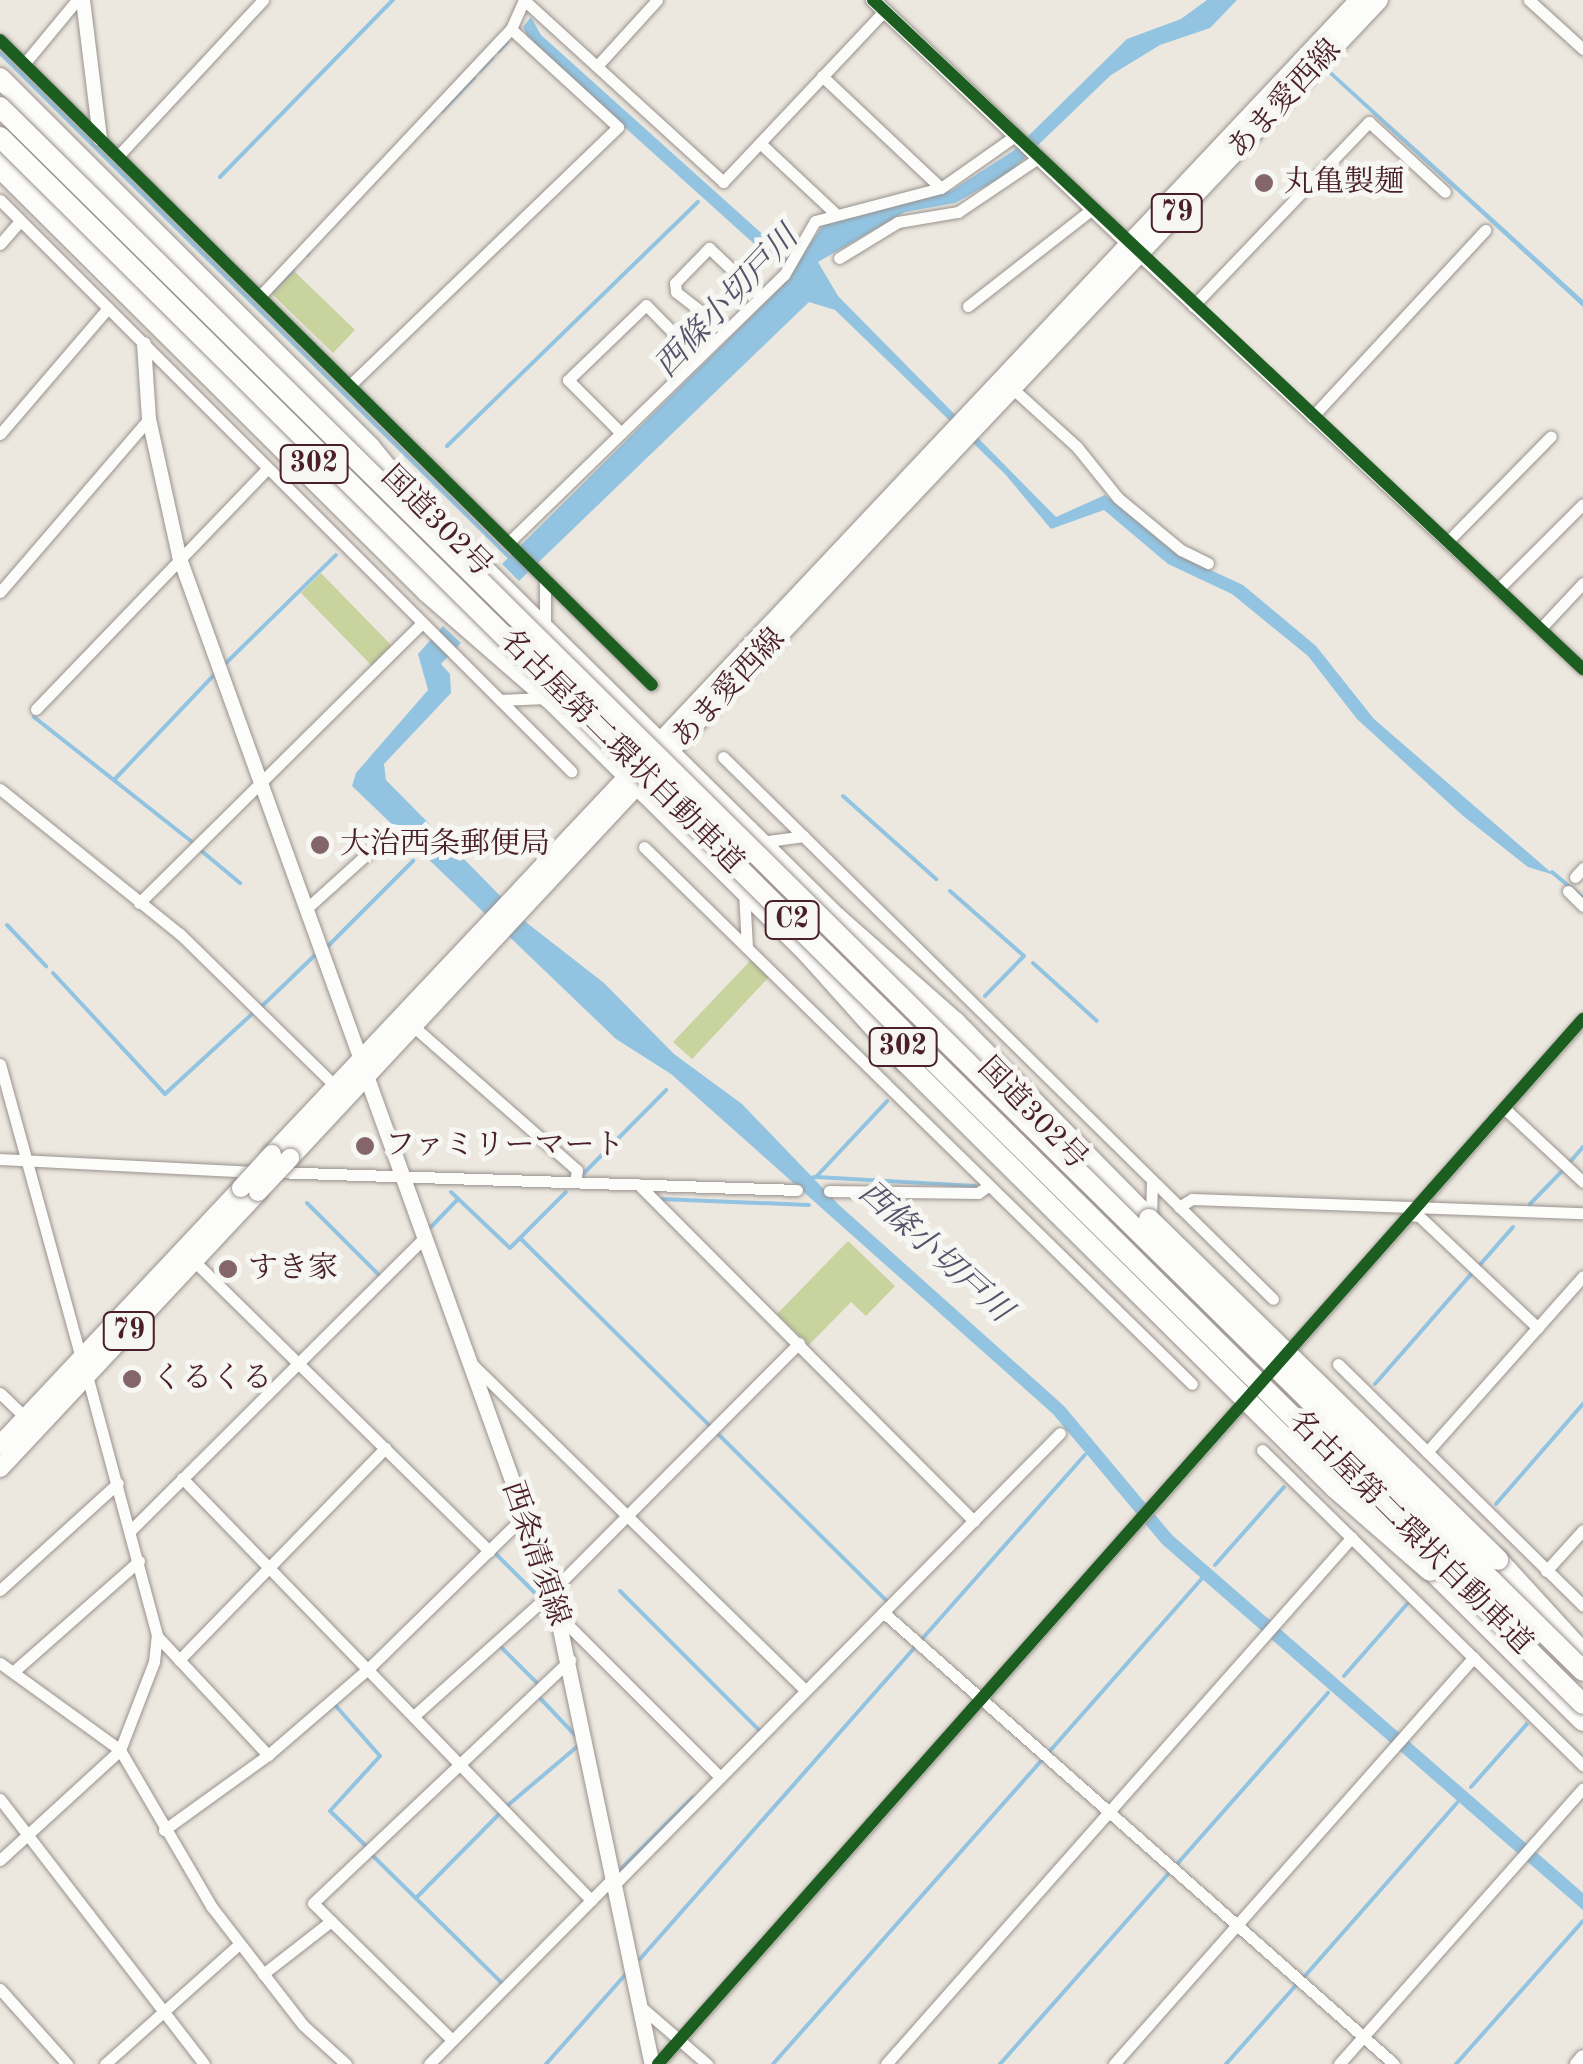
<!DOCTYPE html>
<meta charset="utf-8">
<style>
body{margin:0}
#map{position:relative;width:1583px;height:2064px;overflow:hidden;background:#ece8df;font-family:"Old Standard TT","Noto Serif JP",serif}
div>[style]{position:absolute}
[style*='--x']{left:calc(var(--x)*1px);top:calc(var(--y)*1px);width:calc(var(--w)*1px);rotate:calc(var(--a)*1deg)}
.green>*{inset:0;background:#c8d39e}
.water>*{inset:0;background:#92c4e2}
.stream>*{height:4px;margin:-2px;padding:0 2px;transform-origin:2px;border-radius:2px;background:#92c4e2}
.roads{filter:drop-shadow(0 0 2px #9a918e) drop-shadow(0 0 2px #9a918e)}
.minor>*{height:11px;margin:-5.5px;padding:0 5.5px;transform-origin:5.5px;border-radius:5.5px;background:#fcfcfa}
.tertiary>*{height:14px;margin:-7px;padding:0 7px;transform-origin:7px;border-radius:7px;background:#fcfcfa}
.secondary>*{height:15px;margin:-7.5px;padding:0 7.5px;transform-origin:7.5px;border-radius:7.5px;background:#fcfcfa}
.primary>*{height:18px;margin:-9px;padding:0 9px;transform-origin:9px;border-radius:9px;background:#fcfcfa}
.trunk>*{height:20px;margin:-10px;padding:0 10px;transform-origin:10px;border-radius:10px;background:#fcfcfa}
.motorway>*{height:20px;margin:-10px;padding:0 10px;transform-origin:10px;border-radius:10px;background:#fcfcfa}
.bridges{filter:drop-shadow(0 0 2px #9a918e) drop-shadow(0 0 2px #9a918e)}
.primary-bridge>*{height:18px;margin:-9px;padding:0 9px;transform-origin:9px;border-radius:9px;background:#fcfcfa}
.motorway-bridge>*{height:20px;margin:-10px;padding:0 10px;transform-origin:10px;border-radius:10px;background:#fcfcfa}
.cycleway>*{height:12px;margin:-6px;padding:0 6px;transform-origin:6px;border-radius:6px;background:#1b5e20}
.dots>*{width:28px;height:28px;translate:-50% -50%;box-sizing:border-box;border:5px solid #f6f6f2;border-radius:50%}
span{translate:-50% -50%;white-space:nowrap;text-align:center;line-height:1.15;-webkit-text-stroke:10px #f6f6f2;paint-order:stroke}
.shield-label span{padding:2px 8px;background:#f6f6f2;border:2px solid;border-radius:8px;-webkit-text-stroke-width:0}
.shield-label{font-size:28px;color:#4a1f2b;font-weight:700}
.street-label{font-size:30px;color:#4a1f2b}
.poi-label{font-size:30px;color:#4a1f2b}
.left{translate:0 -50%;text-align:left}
.water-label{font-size:32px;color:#56536b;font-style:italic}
</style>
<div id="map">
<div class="green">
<i style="clip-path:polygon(294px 271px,355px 330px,333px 353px,272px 294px)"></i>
<i style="clip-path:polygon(321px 573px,393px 647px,373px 667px,301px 593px)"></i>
<i style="clip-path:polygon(751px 960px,769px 977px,692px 1059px,673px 1042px)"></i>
<i style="clip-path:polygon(848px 1241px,895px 1286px,866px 1316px,851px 1302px,809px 1345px,777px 1314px)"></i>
</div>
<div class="water">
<i style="clip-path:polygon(1207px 0,1237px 0,1210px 28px,1160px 45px,1111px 75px,1009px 173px,955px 203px,905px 212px,818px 262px,838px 296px,1056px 517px,1105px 495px,1178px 555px,1243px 585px,1316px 646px,1374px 719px,1554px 875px,1528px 867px,1462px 815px,1357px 719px,1308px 656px,1232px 594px,1168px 564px,1104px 510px,1051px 529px,1005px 474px,835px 310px,809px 302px,519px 581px,502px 564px,791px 277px,531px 43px,523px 27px,531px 17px,541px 35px,788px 257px,800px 258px,824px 224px,951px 191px,1013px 151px,1127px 39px,1181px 19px)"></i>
<i style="clip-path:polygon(1331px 71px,1583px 300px,1583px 307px,1329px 74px)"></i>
<i style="clip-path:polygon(443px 626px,461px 643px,441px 664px,450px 674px,451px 693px,384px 764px,386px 780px,527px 923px,604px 983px,674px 1054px,742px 1104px,839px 1205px,1064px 1406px,1172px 1535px,1583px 1893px,1583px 1910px,1162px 1544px,1053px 1414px,671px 1074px,616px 1039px,352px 786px,356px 773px,428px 690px,418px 654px)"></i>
</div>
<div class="stream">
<i style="--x:499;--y:51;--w:12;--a:-48"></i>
<i style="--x:0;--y:53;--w:721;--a:44.72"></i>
<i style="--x:480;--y:71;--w:18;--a:-47"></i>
<i style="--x:442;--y:111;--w:46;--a:-45.9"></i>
<i style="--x:427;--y:127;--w:11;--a:-49"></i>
<i style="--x:220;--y:177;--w:248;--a:-45.7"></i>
<i style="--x:307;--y:255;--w:4;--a:-56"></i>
<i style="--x:272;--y:291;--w:30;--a:-45"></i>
<i style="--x:447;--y:446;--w:350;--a:-44.2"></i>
<i style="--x:226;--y:663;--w:154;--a:-44.5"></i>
<i style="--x:34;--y:717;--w:200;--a:38.3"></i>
<i style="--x:114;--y:780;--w:145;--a:-46.4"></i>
<i style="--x:843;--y:796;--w:125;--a:41.7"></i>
<i style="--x:198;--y:848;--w:55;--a:39.8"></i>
<i style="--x:1552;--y:872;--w:40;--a:40"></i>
<i style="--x:950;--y:891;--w:98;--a:41.3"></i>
<i style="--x:1024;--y:956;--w:56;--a:134.3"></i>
<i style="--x:7;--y:925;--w:57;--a:46.4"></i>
<i style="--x:327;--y:947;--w:122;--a:-45"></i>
<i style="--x:1033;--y:963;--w:86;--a:42.2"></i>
<i style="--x:53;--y:973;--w:165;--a:47.2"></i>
<i style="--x:165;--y:1094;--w:118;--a:-42.6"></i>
<i style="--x:260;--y:1008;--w:75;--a:-43.9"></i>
<i style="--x:1570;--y:1162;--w:20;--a:-49"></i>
<i style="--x:584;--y:1173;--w:117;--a:-45.3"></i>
<i style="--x:816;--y:1177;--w:159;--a:3.2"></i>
<i style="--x:805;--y:1179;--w:11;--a:-10"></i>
<i style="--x:816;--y:1177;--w:104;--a:-46.9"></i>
<i style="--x:451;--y:1192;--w:81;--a:43.5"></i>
<i style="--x:510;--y:1248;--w:79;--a:-45"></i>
<i style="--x:660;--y:1199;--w:149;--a:2.3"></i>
<i style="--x:307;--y:1203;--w:103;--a:45"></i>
<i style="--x:1530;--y:1204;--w:49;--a:-45.8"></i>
<i style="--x:431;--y:1227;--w:39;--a:-46"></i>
<i style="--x:520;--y:1238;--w:266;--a:44.7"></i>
<i style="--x:1478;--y:1267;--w:53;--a:-48.8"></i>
<i style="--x:1375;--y:1384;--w:149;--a:-48.8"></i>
<i style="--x:717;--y:1433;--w:239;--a:44.7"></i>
<i style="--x:1496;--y:1504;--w:133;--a:-49"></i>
<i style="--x:495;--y:1553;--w:64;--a:45"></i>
<i style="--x:1215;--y:1565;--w:104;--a:-48.5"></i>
<i style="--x:620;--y:1591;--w:197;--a:45"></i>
<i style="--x:922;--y:1639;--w:246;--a:-48.5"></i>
<i style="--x:499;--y:1645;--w:55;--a:45"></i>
<i style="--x:1344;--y:1676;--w:96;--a:-48.8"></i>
<i style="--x:538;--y:1696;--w:55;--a:46.5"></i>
<i style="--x:335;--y:1705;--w:68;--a:48.6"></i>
<i style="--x:380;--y:1756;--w:74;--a:132.3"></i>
<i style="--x:330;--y:1811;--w:52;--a:44.2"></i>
<i style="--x:1049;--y:1752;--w:236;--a:-48.6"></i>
<i style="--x:1471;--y:1787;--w:84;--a:-48.4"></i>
<i style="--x:507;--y:1806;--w:94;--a:-40.3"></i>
<i style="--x:371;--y:1854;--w:184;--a:44.6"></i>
<i style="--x:1178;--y:1863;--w:227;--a:-48.6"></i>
<i style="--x:622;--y:1868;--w:100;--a:-45"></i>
<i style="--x:417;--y:1897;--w:121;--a:-45.3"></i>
<i style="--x:640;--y:1959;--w:417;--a:-48.6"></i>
<i style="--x:1304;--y:1977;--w:232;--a:-48.7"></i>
<i style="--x:546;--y:2064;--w:120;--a:-48.4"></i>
<i style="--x:773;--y:2064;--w:406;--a:-48.5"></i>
<i style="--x:1000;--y:2064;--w:256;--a:-48.5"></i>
<i style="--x:1226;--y:2064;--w:107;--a:-48.4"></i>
<i style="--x:1456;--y:2064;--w:191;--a:-48.4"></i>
</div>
<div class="roads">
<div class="minor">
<i style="--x:524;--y:0;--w:270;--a:42.4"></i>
<i style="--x:723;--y:182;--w:235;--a:-46.7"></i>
<i style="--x:1529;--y:0;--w:73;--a:42.2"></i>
<i style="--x:0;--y:40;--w:917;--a:44.69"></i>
<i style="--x:24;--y:64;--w:83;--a:-50.4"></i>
<i style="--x:597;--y:66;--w:89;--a:-47.7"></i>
<i style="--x:822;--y:76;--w:163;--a:43.3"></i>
<i style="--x:760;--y:143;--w:105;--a:43.1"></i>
<i style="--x:118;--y:156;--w:213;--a:-47.1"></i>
<i style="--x:0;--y:200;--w:808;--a:45"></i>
<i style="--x:0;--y:244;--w:30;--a:-49"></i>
<i style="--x:1138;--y:254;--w:608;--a:43"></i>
<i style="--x:839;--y:258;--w:69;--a:-31.4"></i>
<i style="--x:898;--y:222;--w:61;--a:-9.5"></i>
<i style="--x:958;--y:212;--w:97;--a:-34"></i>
<i style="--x:260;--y:296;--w:366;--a:-46.8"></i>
<i style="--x:511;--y:29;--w:32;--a:-66"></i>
<i style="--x:968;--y:306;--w:156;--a:-38"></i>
<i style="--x:1193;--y:306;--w:255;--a:-46.3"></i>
<i style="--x:1369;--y:122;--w:103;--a:42.6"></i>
<i style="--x:726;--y:331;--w:63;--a:-142"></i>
<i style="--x:676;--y:292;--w:9;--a:-96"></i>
<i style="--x:675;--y:283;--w:49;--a:-45.8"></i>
<i style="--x:709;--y:248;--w:71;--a:43.3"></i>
<i style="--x:350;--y:385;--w:372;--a:-43.9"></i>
<i style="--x:618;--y:127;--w:145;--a:-137.5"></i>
<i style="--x:1012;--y:388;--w:88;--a:42.2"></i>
<i style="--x:1077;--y:447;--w:65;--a:51.2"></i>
<i style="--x:1118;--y:498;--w:82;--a:39.5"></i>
<i style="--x:1181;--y:550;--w:30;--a:26"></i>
<i style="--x:1312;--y:417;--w:255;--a:-47.2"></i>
<i style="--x:621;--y:433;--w:75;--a:-135"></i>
<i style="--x:568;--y:380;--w:108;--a:-43.9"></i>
<i style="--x:646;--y:305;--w:74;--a:45.5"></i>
<i style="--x:0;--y:434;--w:166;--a:-49.4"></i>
<i style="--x:509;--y:542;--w:383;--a:-44.2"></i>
<i style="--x:784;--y:275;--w:62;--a:-60.1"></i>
<i style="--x:815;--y:221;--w:130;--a:-14.7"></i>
<i style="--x:941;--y:188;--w:90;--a:-35.1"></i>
<i style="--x:1447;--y:542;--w:148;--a:-45.5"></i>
<i style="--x:545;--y:579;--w:51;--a:90"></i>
<i style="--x:1498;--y:589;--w:120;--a:-45"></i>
<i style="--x:0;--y:592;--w:228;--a:-49.3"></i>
<i style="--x:1540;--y:629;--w:63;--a:-46.9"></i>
<i style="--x:500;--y:700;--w:45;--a:-2.5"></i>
<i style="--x:36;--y:709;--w:332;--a:-46.1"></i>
<i style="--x:723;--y:757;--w:772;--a:44.58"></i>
<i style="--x:0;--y:789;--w:231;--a:38.9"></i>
<i style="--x:180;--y:934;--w:219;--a:44.4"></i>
<i style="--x:761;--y:842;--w:43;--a:-7.9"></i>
<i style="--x:644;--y:847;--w:767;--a:44.42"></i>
<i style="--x:1575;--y:877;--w:12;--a:-48"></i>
<i style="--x:1568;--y:891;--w:21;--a:45"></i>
<i style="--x:744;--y:892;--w:56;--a:86.9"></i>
<i style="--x:139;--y:903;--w:398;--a:-44.7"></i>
<i style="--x:306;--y:909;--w:113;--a:-42.1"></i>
<i style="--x:413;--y:1026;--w:218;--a:41.3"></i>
<i style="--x:577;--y:1170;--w:12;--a:99"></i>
<i style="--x:0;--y:1064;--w:305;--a:74.6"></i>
<i style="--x:1504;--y:1108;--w:108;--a:43.1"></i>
<i style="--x:0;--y:1159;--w:255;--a:2.9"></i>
<i style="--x:274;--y:1172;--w:523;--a:1.97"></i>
<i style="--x:638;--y:1184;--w:476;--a:45.1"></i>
<i style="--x:829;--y:1191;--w:149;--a:0.8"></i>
<i style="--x:978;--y:1193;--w:12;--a:-35"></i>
<i style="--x:1179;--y:1207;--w:15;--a:-32"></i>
<i style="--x:1192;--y:1199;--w:391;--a:2.1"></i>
<i style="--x:1408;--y:1215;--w:11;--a:5"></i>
<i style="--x:1419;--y:1216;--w:163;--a:43.3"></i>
<i style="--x:1151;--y:1221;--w:40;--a:-88.6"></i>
<i style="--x:194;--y:1261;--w:414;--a:44.5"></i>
<i style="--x:469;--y:1361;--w:470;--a:44.4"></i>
<i style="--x:1338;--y:1364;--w:344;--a:44.6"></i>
<i style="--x:0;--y:1393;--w:36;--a:44"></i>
<i style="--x:1262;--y:1450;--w:450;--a:44.5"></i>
<i style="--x:1427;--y:1452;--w:235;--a:-48.4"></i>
<i style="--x:182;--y:1478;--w:588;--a:45.9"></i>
<i style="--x:131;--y:1530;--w:412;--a:-44.9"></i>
<i style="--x:1546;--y:1571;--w:55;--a:-47.9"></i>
<i style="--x:0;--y:1590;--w:159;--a:-42.2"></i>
<i style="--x:552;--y:1591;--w:350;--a:-45.1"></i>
<i style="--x:883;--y:1612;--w:682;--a:41.49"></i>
<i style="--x:558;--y:1615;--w:229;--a:45"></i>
<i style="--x:157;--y:1636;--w:163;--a:47"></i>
<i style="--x:179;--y:1660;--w:296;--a:-45.8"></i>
<i style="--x:0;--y:1663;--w:148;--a:35.9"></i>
<i style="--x:120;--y:1750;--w:181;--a:59.7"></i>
<i style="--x:211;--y:1906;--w:150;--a:52.3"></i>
<i style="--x:303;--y:2025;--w:58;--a:42.2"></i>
<i style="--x:13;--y:1672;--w:168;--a:-41.4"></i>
<i style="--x:416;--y:1714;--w:183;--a:-41.9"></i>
<i style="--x:0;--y:1799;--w:334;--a:52.4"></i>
<i style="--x:164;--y:1830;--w:128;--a:-35.8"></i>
<i style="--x:268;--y:1755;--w:136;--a:-40.8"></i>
<i style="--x:371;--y:1666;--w:213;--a:-44.4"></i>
<i style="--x:0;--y:1860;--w:163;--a:-42.5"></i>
<i style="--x:120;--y:1750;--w:94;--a:-68.9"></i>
<i style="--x:154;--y:1662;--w:27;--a:-84"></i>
<i style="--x:157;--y:1635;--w:268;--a:-105.1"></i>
<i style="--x:616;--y:1883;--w:632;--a:-45.38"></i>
<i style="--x:331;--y:1921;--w:170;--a:44.5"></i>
<i style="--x:263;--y:1974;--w:86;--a:-37.9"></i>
<i style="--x:331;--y:1921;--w:25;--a:-135"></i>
<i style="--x:313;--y:1903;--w:354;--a:-43.4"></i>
<i style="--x:0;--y:1989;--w:101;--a:48.2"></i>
<i style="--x:640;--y:2006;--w:89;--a:40.9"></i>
<i style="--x:105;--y:2064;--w:180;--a:-41.8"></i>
<i style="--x:429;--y:2064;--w:263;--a:-45.3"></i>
<i style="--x:658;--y:2064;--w:1396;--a:-48.49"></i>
<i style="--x:886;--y:2064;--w:703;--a:-48.52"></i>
<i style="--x:1114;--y:2064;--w:543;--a:-48.51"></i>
<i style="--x:1339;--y:2064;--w:368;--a:-48.5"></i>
</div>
<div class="tertiary">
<i style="--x:83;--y:0;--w:140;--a:83"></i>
<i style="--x:873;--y:0;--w:359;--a:43.6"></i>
<i style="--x:144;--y:344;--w:75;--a:86.2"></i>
<i style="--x:149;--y:419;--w:140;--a:77.6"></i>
<i style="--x:179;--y:556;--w:536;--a:70.14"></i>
<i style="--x:1577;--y:2064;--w:9;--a:-49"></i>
</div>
<div class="secondary">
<i style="--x:363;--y:1067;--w:557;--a:70.17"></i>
<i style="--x:552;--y:1591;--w:483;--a:78.1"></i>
</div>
<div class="primary">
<i style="--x:662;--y:759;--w:1044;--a:-46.63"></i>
<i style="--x:272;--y:1154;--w:1585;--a:-46.71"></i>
<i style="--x:290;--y:1158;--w:519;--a:-47.03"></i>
<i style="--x:0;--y:1445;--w:352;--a:-46.8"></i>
<i style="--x:0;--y:1468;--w:378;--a:-46.9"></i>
</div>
<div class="trunk">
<i style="--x:0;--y:154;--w:655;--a:44.69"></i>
<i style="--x:402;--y:488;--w:626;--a:44.68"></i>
<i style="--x:539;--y:688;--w:386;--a:44.6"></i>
<i style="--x:1073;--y:1215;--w:111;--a:43.9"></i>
<i style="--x:1266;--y:1404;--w:136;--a:45"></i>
<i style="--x:1421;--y:1560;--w:228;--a:44.8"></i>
</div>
<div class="motorway">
<i style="--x:0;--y:78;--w:523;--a:44.92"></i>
<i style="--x:370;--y:447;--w:70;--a:50.8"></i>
<i style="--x:0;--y:168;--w:602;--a:44.8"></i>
<i style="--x:427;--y:592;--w:162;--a:41"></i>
<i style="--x:836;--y:917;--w:159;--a:41.4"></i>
<i style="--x:955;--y:1022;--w:276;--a:45.4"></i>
<i style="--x:804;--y:949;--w:150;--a:48.2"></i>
<i style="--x:1498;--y:1560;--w:126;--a:47.6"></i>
</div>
</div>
<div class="bridges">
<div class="primary-bridge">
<i style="--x:241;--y:1188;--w:46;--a:-47.6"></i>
<i style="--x:258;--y:1192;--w:47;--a:-46.7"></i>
</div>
<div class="motorway-bridge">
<i style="--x:0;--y:107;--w:2225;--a:44.65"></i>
<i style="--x:0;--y:137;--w:2227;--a:44.71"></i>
<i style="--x:904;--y:1061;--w:607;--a:44.73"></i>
<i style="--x:1335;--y:1488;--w:126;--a:41.1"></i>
<i style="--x:1149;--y:1219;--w:488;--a:44.3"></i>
</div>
</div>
<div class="cycleway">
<i style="--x:873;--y:0;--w:976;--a:43.3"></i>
<i style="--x:0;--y:40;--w:917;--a:44.69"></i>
<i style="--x:658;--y:2064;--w:1396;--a:-48.49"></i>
</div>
<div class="dots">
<i style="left:1264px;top:183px;background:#83656a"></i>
<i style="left:320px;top:845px;background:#83656a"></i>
<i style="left:365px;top:1146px;background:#83656a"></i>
<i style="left:228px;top:1269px;background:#83656a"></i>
<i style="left:132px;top:1379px;background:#83656a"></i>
</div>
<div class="shield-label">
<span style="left:1177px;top:213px">79</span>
<span style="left:314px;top:464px">302</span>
<span style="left:792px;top:920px">C2</span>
<span style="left:903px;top:1047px">302</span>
<span style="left:129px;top:1331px">79</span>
</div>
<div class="street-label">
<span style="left:1285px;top:100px;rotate:-47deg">あま愛西線</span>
<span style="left:436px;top:522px;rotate:45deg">国道302号</span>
<span style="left:729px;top:689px;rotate:-47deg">あま愛西線</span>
<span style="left:621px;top:752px;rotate:45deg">名古屋第二環状自動車道</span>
<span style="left:1032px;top:1114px;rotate:46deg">国道302号</span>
<span style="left:1410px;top:1533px;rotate:45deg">名古屋第二環状自動車道</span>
<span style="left:535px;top:1554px;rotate:71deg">西条清須線</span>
</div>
<div class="poi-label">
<span class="left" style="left:1284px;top:183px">丸亀製麺</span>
<span class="left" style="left:340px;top:845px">大治西条郵便局</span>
<span class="left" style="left:385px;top:1146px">ファミリーマート</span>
<span class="left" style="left:248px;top:1269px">すき家</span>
<span class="left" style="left:152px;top:1379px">くるくる</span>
</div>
<div class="water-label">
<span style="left:728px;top:303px;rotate:-47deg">西條小切戸川</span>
<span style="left:934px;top:1253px;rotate:42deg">西條小切戸川</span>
</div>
</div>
